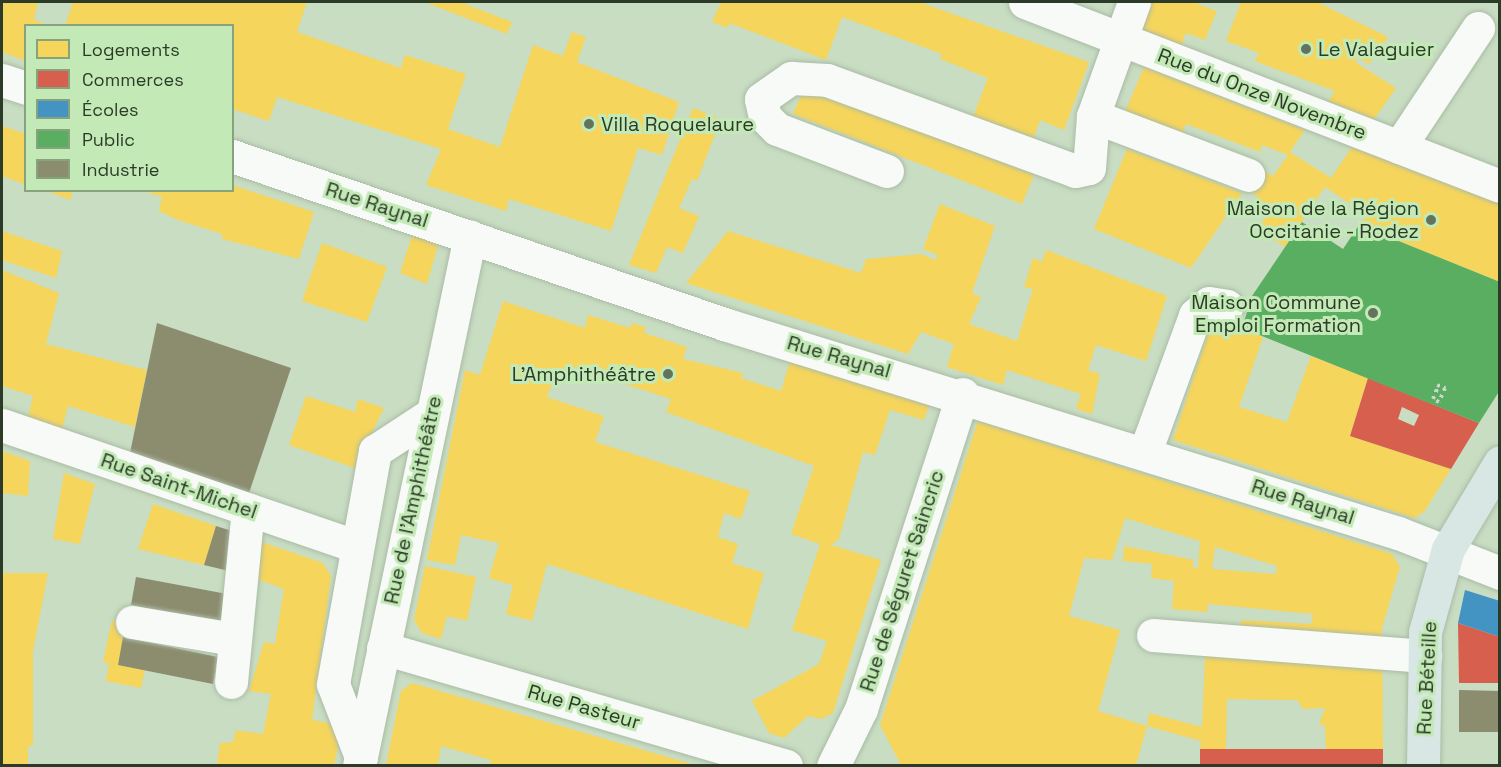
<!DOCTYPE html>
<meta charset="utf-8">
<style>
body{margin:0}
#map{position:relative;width:1501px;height:767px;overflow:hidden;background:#c8ddc2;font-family:"Space Grotesk",sans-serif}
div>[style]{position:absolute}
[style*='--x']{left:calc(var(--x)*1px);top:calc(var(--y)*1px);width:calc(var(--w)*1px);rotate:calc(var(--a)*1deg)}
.homes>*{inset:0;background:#f6d55c}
.shops>*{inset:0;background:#d6604d}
.schools>*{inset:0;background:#4393c3}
.public>*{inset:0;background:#5aae61}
.industry>*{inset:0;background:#8c8c6e}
.path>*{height:4px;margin-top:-2px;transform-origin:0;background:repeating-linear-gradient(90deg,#cfd5cd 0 3px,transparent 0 7.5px)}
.roads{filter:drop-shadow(0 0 2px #abbba6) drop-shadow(0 0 2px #abbba6)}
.minor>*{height:33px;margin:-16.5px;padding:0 16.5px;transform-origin:16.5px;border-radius:16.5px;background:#f7faf6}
.major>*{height:33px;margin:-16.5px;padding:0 16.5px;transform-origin:16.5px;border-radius:16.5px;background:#d8e7e4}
.dots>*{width:16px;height:16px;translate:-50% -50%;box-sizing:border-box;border:3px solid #c2e9b6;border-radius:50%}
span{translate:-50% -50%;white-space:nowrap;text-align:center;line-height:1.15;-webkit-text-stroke:6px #c2e9b6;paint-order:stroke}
.poi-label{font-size:20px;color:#2c3b27}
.left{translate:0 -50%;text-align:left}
.right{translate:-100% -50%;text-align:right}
.street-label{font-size:20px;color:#2c3b27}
.frame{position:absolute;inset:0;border:3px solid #2c3b27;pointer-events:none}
.legend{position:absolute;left:24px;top:24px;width:210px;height:168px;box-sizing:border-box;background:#c2e9b6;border:2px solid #86a37d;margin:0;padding:8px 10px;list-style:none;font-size:18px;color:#2c3b27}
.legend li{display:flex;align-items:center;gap:12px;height:30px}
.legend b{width:30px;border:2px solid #86a37d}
</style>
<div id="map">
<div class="homes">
<i style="clip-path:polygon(2px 2px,38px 2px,34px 20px,44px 23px,26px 26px,26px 61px,2px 52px)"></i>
<i style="clip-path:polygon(73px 2px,307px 2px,297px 32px,401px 68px,405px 55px,466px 74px,448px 129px,500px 147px,533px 45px,563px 56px,572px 32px,586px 37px,577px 62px,679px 102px,662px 155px,638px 148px,611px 231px,509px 199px,506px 211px,426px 185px,441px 149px,277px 97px,269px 121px,232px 109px,232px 26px,65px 26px)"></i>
<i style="clip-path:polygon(424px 2px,460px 2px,512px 22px,507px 34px)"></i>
<i style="clip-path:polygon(721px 2px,919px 2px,1089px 62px,1064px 130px,1040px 120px,1033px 140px,973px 117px,988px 78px,940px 59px,942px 54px,842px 17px,826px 60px,729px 23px,728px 28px,712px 22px)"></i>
<i style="clip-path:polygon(1144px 2px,1192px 2px,1217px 11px,1205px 40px,1186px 33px,1181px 47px,1134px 29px)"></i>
<i style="clip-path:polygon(1241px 2px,1317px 2px,1388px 37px,1369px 64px,1358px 58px,1355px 62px,1396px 88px,1373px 121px,1327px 103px,1335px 91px,1255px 61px,1259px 53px,1226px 41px)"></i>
<i style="clip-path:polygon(1144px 67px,1305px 130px,1290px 152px,1331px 178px,1352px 147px,1500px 204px,1500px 282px,1359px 225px,1367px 215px,1325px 187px,1285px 247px,1258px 229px,1268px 213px,1254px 204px,1258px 197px,1251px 192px,1266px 172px,1273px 176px,1288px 155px,1262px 145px,1260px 152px,1186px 124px,1181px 138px,1123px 117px)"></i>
<i style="clip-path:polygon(805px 86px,1034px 175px,1022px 204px,793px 114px)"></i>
<i style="clip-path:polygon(693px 108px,721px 119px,697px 181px,692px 179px,679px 208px,699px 216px,683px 253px,667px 247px,656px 273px,629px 265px)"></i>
<i style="clip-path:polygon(2px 126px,26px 134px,26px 185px,2px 176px)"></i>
<i style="clip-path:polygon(1127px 149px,1242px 193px,1191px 268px,1094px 229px)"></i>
<i style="clip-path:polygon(232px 185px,314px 212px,299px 259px,222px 239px,222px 234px,178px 220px,159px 211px,162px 197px,144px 191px,232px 190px)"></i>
<i style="clip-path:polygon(44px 190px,72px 190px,71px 200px)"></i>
<i style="clip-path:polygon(940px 204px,995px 226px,972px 293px,981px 297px,969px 324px,1017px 341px,1033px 289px,1024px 287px,1033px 258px,1042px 262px,1046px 250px,1167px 296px,1146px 361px,1096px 345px,1088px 370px,1100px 374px,1092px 414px,1076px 409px,1081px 394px,1007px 370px,1003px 385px,947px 367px,954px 344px,921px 332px,908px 354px,686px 283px,728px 231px,861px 273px,866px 259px,921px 254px,936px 260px,938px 255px,923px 249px)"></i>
<i style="clip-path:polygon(2px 231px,62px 251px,56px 278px,2px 260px)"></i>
<i style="clip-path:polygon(413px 233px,439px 242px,427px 284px,400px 273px)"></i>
<i style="clip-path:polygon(322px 243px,387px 267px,367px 322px,302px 301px)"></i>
<i style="clip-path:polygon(2px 270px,59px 293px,46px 344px,147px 370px,135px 427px,68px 406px,62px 429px,28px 417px,33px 396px,2px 386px)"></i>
<i style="clip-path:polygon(503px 301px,585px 328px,588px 315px,630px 328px,632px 323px,646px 327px,644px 333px,687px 347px,683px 359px,743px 373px,741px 378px,781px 391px,790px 361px,929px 405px,924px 420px,890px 410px,875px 455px,863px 452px,839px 539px,831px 545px,881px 560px,833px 713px,821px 719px,808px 716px,784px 738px,769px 733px,752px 701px,819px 664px,827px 641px,792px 630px,820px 544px,791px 534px,814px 466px,666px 412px,671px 399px,573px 367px,571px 375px,556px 371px,547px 397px,604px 416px,595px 442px,750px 491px,741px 519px,724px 513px,718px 537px,738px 544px,732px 563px,764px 573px,748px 629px,547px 564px,532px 621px,506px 614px,513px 585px,489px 578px,499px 543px,461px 535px,455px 565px,427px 560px,465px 370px,480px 375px)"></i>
<i style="clip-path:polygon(1214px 315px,1263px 337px,1239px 407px,1287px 422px,1311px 356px,1368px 378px,1350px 436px,1451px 469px,1424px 512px,1414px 518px,1173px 440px)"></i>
<i style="clip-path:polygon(1430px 344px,1500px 371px,1500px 383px,1486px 403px,1418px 375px)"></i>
<i style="clip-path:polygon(306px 396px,355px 412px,358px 399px,384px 408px,355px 468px,289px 445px)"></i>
<i style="clip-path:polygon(evenodd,978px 421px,1392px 554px,1400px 567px,1382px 628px,1383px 749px,1326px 749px,1325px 725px,1319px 725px,1325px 708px,1303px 709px,1297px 700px,1227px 699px,1226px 749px,1200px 749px,1201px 741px,1147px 726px,1149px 713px,1202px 727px,1205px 655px,1237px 656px,1241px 620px,1311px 624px,1313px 614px,1208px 604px,1207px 612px,1172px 609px,1174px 581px,1151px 578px,1152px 564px,1123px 561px,1124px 546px,1194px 560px,1192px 567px,1198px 568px,1200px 541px,1125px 518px,1112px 560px,1084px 558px,1069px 616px,1120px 630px,1098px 711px,1147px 726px,1136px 765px,901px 765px,880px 725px,978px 421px,1215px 547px,1277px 566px,1276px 574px,1212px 569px,1215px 547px)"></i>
<i style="clip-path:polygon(2px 451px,30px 461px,28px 496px,2px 493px)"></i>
<i style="clip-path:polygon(64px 473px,95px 484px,80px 544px,53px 539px)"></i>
<i style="clip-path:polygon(153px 504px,216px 526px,204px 565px,138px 549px)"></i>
<i style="clip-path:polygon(256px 540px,323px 563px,331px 576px,312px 720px,329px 723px,340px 738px,334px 765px,217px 765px,220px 743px,233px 742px,236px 730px,263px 734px,271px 694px,249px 691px,264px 642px,275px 644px,284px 589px,257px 579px)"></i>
<i style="clip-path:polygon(425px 566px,476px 577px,467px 621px,447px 616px,441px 639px,422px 633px,414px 620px)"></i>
<i style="clip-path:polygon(2px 573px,48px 573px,33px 651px,33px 746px,28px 746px,28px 765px,2px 765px)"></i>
<i style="clip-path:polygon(112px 620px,126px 623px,118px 665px,145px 670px,141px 688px,106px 681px,109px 663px,103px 662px)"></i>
<i style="clip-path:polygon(412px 683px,554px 724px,695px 765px,490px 765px,491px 760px,441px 746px,438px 765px,386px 765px,401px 691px)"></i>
</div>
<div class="shops">
<i style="clip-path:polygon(evenodd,1368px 378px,1479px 423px,1451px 469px,1350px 436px,1368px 378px,1402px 407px,1419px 415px,1414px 426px,1398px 419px,1402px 407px)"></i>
<i style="clip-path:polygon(1458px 623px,1500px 637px,1500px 683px,1459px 683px)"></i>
<i style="clip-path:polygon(1200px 749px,1383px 749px,1383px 766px,1200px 766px)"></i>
</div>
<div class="schools">
<i style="clip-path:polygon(1465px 590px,1500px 601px,1500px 637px,1458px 623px)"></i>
</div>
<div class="public">
<i style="clip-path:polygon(1302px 222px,1343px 249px,1359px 225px,1500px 282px,1500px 390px,1479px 423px,1242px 328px,1252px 296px)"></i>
</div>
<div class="industry">
<i style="clip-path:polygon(157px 323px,291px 368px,249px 493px,130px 453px)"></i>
<i style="clip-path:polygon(216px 526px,232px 531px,229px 571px,204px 565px)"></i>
<i style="clip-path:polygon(136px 577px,227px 594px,223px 623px,131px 605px)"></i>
<i style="clip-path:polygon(123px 637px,218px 657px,213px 684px,118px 665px)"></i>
<i style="clip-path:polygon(1459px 690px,1500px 691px,1500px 732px,1459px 732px)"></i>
</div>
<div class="path">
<i style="--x:1437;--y:385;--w:9;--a:21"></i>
<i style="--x:1445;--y:388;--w:15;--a:113"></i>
<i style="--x:1439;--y:402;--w:7;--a:-153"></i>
<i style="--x:1433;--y:399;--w:11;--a:-68"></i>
</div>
<div class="roads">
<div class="minor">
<i style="--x:1025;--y:2;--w:509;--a:21.17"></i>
<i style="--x:2;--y:80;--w:25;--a:18"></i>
<i style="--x:1093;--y:116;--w:166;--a:20.8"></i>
<i style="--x:1399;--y:147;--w:143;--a:-56.4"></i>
<i style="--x:232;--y:156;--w:520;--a:18.85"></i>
<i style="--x:724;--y:324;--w:706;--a:17.23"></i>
<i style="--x:1398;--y:533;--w:110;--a:21.4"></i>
<i style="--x:887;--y:171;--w:118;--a:-159.1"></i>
<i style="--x:777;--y:129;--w:17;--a:-135"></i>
<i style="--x:765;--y:117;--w:18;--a:-103"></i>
<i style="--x:761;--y:99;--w:37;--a:-35"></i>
<i style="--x:791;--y:78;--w:36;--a:3"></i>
<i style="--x:827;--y:80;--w:264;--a:20.1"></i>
<i style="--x:1075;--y:171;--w:14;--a:-12"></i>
<i style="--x:1089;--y:168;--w:52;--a:-85.6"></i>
<i style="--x:1093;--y:116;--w:121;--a:-70.2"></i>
<i style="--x:2;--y:425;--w:374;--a:18.9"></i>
<i style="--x:1145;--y:452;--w:146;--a:-69.9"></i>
<i style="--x:1195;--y:315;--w:18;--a:-41"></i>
<i style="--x:1209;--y:303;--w:18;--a:9"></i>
<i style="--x:132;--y:622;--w:103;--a:9.5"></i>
<i style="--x:1153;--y:635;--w:273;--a:4.4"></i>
<i style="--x:383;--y:648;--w:420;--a:16.3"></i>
<i style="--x:231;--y:682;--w:173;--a:-84.4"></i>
<i style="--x:361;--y:757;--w:78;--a:-111"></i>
<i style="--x:333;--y:684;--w:237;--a:-79.8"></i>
<i style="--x:375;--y:451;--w:66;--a:-33.2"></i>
<i style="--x:359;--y:766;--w:541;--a:-78.17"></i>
<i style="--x:833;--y:766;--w:64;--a:-63.8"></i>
<i style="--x:861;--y:709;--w:331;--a:-72.1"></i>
</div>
<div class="major">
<i style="--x:1423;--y:766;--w:134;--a:-89.1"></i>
<i style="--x:1425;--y:632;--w:86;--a:-74.5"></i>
<i style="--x:1448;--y:549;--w:101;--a:-59.1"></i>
</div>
</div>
<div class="dots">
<i style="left:1306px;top:49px;background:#63745d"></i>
<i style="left:589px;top:124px;background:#63745d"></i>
<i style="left:1431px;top:220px;background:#63745d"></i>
<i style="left:1373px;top:313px;background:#63745d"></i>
<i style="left:668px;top:374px;background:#63745d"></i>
</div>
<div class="poi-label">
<span class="left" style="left:1318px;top:49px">Le Valaguier</span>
<span class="left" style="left:601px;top:124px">Villa Roquelaure</span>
<span class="right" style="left:1419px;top:220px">Maison de la Région<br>Occitanie - Rodez</span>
<span class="right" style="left:1361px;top:314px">Maison Commune<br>Emploi Formation</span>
<span class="right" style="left:656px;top:374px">L'Amphithéâtre</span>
</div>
<div class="street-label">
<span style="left:1262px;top:94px;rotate:21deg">Rue du Onze Novembre</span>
<span style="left:377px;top:205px;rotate:18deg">Rue Raynal</span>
<span style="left:839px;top:357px;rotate:16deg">Rue Raynal</span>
<span style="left:179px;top:486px;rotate:19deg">Rue Saint-Michel</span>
<span style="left:413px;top:500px;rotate:-78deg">Rue de l'Amphithéâtre</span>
<span style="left:1303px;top:502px;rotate:18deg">Rue Raynal</span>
<span style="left:902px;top:581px;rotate:-72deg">Rue de Séguret Saincric</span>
<span style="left:1427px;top:678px;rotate:-87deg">Rue Béteille</span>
<span style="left:584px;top:707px;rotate:16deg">Rue Pasteur</span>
</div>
<div class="frame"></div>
<ul class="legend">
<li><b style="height:16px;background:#f6d55c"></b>Logements</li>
<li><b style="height:16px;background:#d6604d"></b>Commerces</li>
<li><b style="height:16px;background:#4393c3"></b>Écoles</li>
<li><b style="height:16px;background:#5aae61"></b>Public</li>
<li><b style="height:16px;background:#8c8c6e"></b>Industrie</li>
</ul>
</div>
